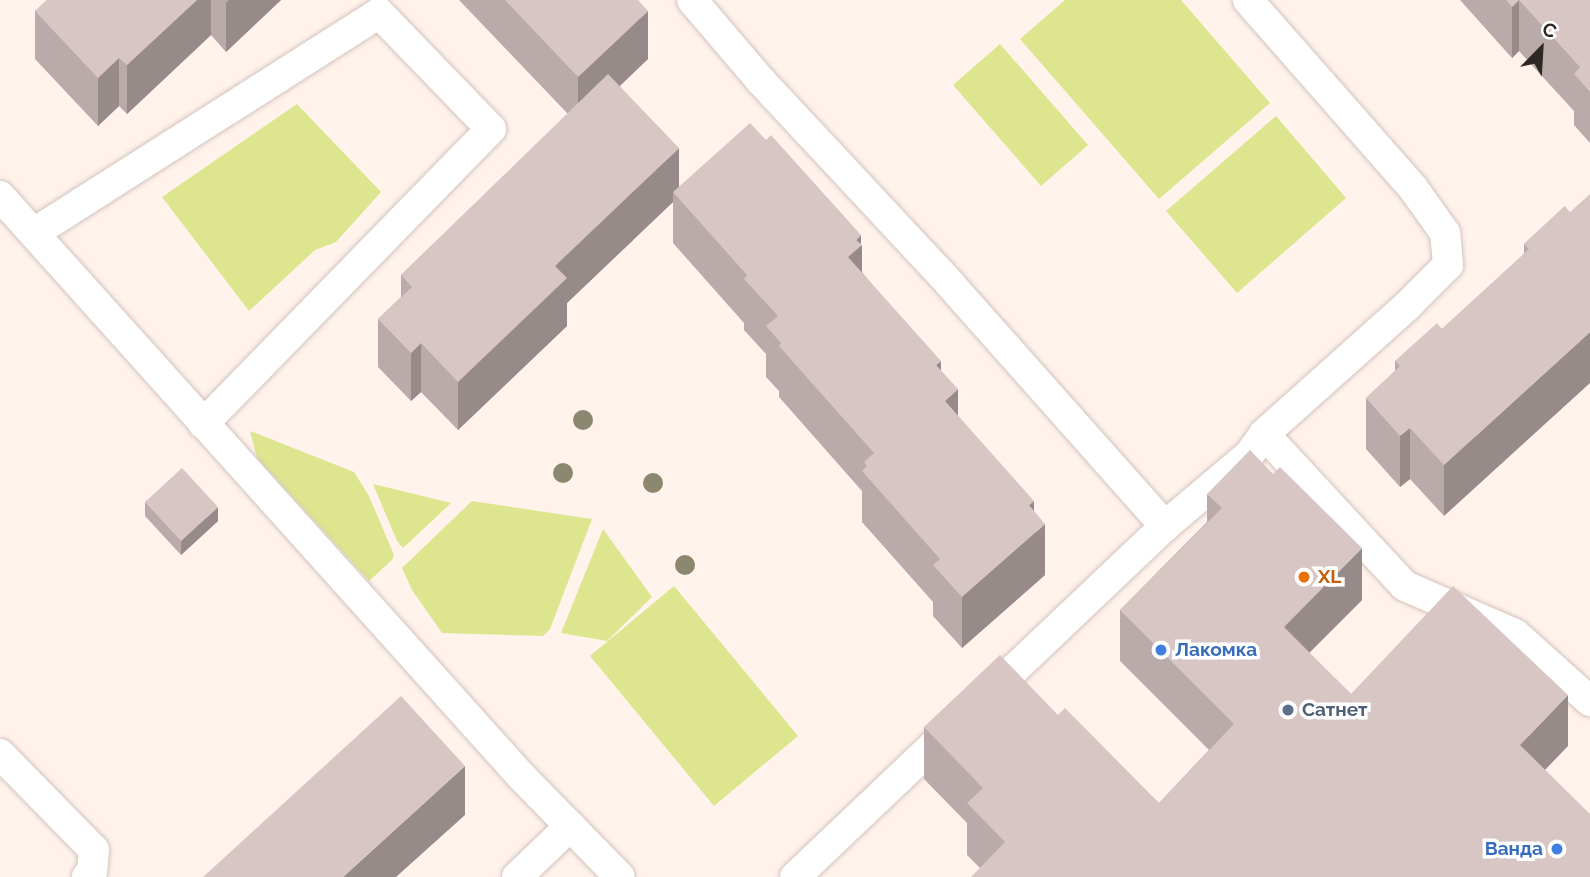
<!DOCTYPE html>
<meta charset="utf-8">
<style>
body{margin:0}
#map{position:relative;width:1590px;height:877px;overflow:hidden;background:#fff3ec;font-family:Raleway,sans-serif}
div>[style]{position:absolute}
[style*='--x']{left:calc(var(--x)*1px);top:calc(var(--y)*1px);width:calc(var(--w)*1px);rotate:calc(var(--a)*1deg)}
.green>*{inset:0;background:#dde58e}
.roads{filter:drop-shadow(0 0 2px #d3c4bd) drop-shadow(0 0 2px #d3c4bd)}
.lane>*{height:30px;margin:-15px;padding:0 15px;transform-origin:15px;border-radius:15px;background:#fff}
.trees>*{width:20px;height:20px;margin:-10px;border-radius:50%;background:#8c886f}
.wall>*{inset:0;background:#baaaa9}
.shaded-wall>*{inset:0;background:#978b8a}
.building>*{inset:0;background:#d8c6c5}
.dots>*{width:19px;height:19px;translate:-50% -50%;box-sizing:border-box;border:4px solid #fff;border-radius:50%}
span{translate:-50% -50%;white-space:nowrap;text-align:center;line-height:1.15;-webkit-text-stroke:7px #fff;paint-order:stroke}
.food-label{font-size:19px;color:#c56008;font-weight:700}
.left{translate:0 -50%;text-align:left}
.shop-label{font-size:19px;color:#366cbe;font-weight:700}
.right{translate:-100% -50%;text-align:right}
.service-label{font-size:19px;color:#4e5e75;font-weight:700}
.north{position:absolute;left:1506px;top:14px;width:70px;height:70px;-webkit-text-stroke:5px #fff;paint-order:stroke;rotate:24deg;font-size:19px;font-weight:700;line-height:28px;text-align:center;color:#2e2825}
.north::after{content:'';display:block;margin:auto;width:24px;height:32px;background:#2e2825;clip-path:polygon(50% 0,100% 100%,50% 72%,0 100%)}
</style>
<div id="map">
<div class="green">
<i style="clip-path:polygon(1065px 0,1181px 0,1270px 103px,1159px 199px,1020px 39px)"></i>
<i style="clip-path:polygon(1000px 44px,1088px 145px,1041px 186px,953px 85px)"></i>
<i style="clip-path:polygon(297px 104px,381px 192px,336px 242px,315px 250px,249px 311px,162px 197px)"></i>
<i style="clip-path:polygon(1276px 116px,1346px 198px,1237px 293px,1166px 211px)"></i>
<i style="clip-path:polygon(250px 431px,354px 472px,369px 496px,394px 555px,392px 560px,369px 581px,257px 458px)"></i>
<i style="clip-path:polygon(373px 484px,451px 503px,403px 548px,397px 541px)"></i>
<i style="clip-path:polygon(472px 501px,592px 519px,550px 629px,543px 636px,442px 633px,412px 590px,402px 568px)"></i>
<i style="clip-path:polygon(603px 529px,652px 597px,607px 641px,561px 633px)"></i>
<i style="clip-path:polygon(674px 586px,798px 736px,714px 806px,590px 656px)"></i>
</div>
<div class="roads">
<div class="lane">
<i style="--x:692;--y:0;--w:106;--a:49.6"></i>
<i style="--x:761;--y:81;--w:277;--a:47"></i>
<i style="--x:950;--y:284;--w:324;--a:48.4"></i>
<i style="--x:0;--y:196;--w:780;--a:48.07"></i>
<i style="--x:521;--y:776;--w:141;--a:45.6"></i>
<i style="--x:34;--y:233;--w:409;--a:-32.5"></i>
<i style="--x:379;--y:13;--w:161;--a:46"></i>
<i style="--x:491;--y:129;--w:412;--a:134.3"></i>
<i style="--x:1264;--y:434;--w:207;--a:47.2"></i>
<i style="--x:1405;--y:586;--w:120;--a:23.6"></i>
<i style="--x:1515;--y:634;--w:101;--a:41.8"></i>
<i style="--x:986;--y:696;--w:247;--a:-43.5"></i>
<i style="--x:1165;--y:526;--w:110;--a:-40.2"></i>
<i style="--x:1249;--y:455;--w:26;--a:-54"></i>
<i style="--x:1264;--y:434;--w:192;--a:-41.8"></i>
<i style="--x:1407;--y:306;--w:58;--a:-45"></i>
<i style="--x:1448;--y:265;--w:32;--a:-95"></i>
<i style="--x:1445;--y:233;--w:55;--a:-125.4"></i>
<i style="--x:1413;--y:188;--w:250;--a:-131.3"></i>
<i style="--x:0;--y:754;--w:134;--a:45.6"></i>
<i style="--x:94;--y:850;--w:21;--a:95"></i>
<i style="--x:92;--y:871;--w:8;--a:130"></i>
<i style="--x:517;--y:877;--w:74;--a:-43.9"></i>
<i style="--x:795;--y:877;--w:216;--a:-43.5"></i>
</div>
</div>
<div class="trees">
<i style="left:583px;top:420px"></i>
<i style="left:563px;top:473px"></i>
<i style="left:653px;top:483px"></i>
<i style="left:685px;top:565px"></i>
</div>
<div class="wall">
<i style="clip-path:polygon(47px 0,281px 0,226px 52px,211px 35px,127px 114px,119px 106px,98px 126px,35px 59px,35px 11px)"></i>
<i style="clip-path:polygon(459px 0,638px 0,648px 59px,620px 86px,679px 186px,861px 244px,862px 272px,941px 371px,958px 416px,1034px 511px,1045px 575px,962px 648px,933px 616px,933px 602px,862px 522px,862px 491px,779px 397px,779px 391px,766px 377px,766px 354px,744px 330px,744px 323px,673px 243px,673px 202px,567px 303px,567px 326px,458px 430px,421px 392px,411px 401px,378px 367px,378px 319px,401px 297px,401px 275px,568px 114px)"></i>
<i style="clip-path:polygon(1460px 0,1590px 0,1590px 143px,1574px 125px,1574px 111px,1519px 51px,1512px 58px)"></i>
<i style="clip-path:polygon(1565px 206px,1444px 516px,1410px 479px,1400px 487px,1366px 449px,1366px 398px,1395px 371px,1395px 361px,1442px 329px,1524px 254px,1524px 244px)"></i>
<i style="clip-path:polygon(1207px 494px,1362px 600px,1309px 653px,1351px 694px,1568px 746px,980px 868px,967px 855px,967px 823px,924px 779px,924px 727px,1058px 715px,1159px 803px,1209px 750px,1120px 661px,1120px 610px,1207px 522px)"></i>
<i style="clip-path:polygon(145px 502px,218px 521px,181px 555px,145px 516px)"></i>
</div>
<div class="shaded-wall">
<i style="clip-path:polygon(197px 0,211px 0,211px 35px,127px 114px,127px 65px)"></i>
<i style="clip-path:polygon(229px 0,281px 0,226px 52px,226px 3px)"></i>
<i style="clip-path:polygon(1519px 0,1519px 51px,1512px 58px,1512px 7px)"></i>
<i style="clip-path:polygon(648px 11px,648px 59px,578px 125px,578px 77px)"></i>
<i style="clip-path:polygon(119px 58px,119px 106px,98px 126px,98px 78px)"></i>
<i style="clip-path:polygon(679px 148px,679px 196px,673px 192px,673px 202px,567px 303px,567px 326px,458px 430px,458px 382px,555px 266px)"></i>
<i style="clip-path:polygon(861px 235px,861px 246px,862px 245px,862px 296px,848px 257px,856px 240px)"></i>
<i style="clip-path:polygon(1590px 332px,1590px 383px,1444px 516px,1444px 465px)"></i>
<i style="clip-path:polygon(421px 343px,421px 392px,411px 401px,411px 353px)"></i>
<i style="clip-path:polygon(941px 361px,941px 412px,936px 365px)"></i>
<i style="clip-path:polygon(958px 389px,958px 440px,945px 401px)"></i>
<i style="clip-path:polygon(1410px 428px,1410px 479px,1400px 487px,1400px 436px)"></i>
<i style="clip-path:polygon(1034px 501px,1034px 534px,1045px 524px,1045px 575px,962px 648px,962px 597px,1029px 505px)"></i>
<i style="clip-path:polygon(218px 507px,218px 521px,181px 555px,181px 541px)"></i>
<i style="clip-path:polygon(1362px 548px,1362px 600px,1284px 678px,1284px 627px)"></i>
<i style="clip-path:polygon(1568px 695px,1568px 746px,1520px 796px,1520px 745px)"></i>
<i style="clip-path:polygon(465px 766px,465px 815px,396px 877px,343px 877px)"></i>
</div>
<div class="building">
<i style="clip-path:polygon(47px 0,197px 0,127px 65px,119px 58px,98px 78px,35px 11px)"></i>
<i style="clip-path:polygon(505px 0,638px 0,648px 11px,578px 77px)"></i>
<i style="clip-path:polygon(1506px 0,1590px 0,1590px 92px,1574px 74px,1580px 67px,1519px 0,1512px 7px)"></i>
<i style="clip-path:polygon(608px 74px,679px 148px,555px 266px,567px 278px,458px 382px,421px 343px,411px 353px,378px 319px,412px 287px,401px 275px)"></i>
<i style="clip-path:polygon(750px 123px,766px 140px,771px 135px,861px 235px,856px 240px,862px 245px,848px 257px,941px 361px,936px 365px,958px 389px,945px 401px,1034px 501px,1029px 505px,1045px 524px,962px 597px,933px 565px,940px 559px,862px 471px,867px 466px,864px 462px,874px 453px,779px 346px,781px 343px,766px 326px,778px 316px,744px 279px,747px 275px,673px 192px)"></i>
<i style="clip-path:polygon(1590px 194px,1590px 332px,1444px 465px,1410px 428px,1400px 436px,1366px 398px,1400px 366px,1395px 361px,1437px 323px,1442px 329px,1529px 249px,1524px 244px,1565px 206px,1570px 212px)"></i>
<i style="clip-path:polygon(1250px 450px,1273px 474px,1280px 467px,1362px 548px,1284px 627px,1351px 694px,1453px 586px,1568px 695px,1520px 745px,1590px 814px,1590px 877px,971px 877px,1005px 842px,967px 803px,983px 788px,924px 727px,1000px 655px,1058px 715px,1065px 708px,1159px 803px,1234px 724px,1120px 610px,1222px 508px,1207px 494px)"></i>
<i style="clip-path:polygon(182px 468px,218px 507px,181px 541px,145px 502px)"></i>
<i style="clip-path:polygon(401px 696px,465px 766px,343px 877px,203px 877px)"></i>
</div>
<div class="dots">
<i style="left:1304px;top:577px;background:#e8710a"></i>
<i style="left:1161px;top:650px;background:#3f7fe0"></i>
<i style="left:1288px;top:710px;background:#5c6f8a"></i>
<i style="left:1557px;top:849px;background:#3f7fe0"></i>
</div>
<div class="food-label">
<span class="left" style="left:1318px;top:577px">XL</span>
</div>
<div class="shop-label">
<span class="left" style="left:1175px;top:650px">Лакомка</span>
<span class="right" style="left:1543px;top:849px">Ванда</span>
</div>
<div class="service-label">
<span class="left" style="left:1302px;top:710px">Сатнет</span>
</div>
<div class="north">С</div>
</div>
